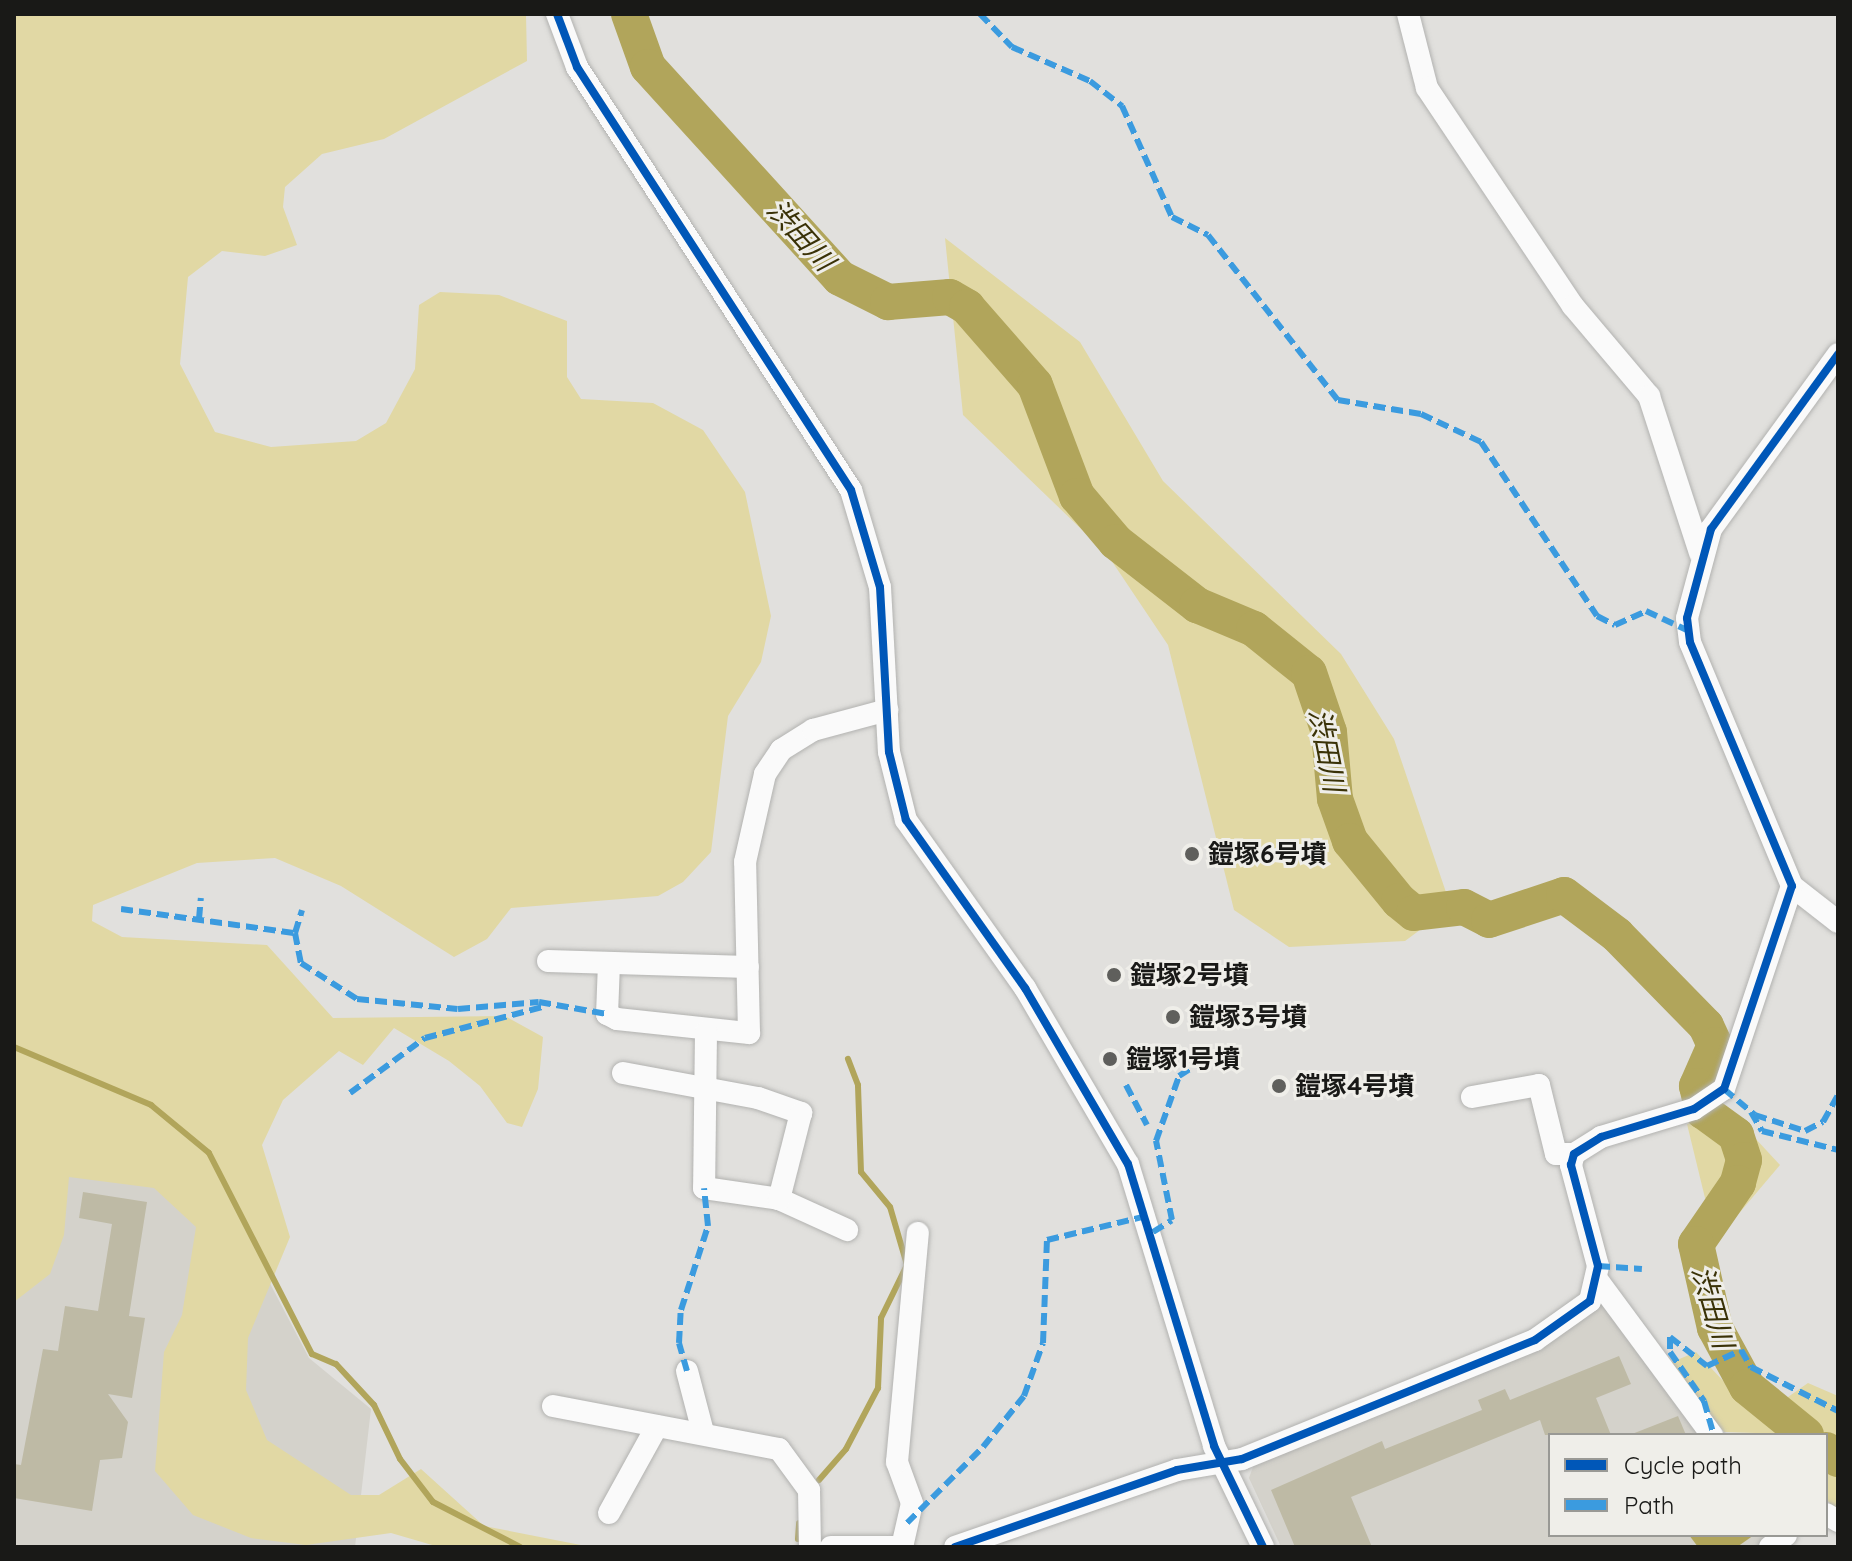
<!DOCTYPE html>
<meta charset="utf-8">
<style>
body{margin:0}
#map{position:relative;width:1852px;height:1561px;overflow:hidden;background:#e1e0dd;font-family:Quicksand,"Noto Sans JP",sans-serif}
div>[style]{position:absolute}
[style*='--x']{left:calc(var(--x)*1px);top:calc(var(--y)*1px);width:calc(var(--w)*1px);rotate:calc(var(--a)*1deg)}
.built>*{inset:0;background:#d4d2cb}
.green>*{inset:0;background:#e1d8a4}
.water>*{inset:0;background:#b1a55b}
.stream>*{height:6px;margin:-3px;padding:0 3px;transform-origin:3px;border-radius:3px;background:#b1a55b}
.river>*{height:36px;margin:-18px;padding:0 18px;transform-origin:18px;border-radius:18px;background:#b1a55b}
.building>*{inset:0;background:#bebaa5}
.roads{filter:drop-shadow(0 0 2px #b2b2b0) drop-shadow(0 0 2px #b2b2b0)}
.minor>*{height:22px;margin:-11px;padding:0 11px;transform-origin:11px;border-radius:11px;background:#fafafa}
.quiet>*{height:6px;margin-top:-3px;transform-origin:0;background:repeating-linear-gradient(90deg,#3b9bdf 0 12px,transparent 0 18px)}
.cycleway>*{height:8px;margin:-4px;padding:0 4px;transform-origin:4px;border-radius:4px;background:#0057b8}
.dots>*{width:22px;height:22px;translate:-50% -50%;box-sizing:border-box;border:4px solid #efeee9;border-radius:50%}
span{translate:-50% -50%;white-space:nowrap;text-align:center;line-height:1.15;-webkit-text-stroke:6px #efeee9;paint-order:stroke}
.poi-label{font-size:26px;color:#191917;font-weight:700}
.left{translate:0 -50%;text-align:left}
.water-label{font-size:28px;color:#3a3207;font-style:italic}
.frame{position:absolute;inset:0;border:16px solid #191917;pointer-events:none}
.legend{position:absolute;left:1548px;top:1433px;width:280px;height:104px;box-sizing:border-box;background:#efeee9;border:2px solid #999995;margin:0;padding:10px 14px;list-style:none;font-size:24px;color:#191917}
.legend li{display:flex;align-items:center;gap:16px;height:40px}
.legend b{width:40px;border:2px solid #999995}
</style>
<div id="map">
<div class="built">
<i style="clip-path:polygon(71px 1149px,208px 1165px,309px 1358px,371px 1409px,355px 1547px,14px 1547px,14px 1274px)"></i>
<i style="clip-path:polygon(1601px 1302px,1699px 1435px,1550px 1435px,1550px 1535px,1777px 1535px,1760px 1547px,1281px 1547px,1249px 1478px,1254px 1464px)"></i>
</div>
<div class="green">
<i style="clip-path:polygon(14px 14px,526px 14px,527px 61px,384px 139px,322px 154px,285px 187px,283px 207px,297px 245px,265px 256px,222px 251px,188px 277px,180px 364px,215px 432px,271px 447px,356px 441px,386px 423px,415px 369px,419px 305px,440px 292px,499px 295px,567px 321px,567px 377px,581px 399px,653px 403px,703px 430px,745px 492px,771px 616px,761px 662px,728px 716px,711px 852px,683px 882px,658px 896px,511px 908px,487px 939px,454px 957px,341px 886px,275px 858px,197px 863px,93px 905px,92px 921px,122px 937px,267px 945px,333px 1018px,505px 1016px,543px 1037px,538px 1089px,522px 1127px,507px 1123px,480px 1086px,449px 1061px,394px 1028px,363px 1065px,339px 1051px,283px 1100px,262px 1145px,290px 1237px,248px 1338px,246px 1390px,267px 1440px,351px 1495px,379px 1495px,421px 1469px,484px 1526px,591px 1547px,439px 1547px,391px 1533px,306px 1545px,251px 1538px,193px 1515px,155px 1471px,164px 1352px,182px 1315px,196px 1227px,154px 1188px,69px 1177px,64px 1235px,50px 1274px,14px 1302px)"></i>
<i style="clip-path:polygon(945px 238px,1080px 342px,1163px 481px,1341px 654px,1394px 739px,1451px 907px,1405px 941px,1289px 947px,1234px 910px,1168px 645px,1107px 554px,963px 415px)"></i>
<i style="clip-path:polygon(1728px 1109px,1780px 1165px,1730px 1224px,1705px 1198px,1687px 1124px)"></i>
<i style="clip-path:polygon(1696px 1352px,1758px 1418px,1808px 1383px,1838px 1396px,1838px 1512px,1826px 1499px,1826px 1435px,1724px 1432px,1670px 1363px)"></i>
</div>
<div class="water">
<i style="clip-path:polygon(1689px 1535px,1754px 1535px,1737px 1547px,1698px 1547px)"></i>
</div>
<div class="stream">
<i style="--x:14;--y:1047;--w:149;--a:22.9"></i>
<i style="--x:151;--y:1105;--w:75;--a:39.6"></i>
<i style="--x:209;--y:1153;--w:226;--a:62.9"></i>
<i style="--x:312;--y:1354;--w:26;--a:23"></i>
<i style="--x:336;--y:1364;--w:56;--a:47.2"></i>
<i style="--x:374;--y:1405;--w:60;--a:64.3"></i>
<i style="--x:400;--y:1459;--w:54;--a:52.5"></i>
<i style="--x:433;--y:1502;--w:98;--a:27.3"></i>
<i style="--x:819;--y:1480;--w:41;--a:-48.9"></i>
<i style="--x:846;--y:1449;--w:69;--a:-62.3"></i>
<i style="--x:878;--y:1388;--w:70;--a:-87.5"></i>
<i style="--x:881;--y:1318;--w:59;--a:-63.9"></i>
<i style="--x:907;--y:1265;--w:60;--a:-106.3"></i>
<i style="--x:890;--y:1207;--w:45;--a:-129.6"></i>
<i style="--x:861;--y:1172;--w:87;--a:-92"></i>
<i style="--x:858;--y:1085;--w:28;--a:-111"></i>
<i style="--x:798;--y:1539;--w:16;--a:-86"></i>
</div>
<div class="river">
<i style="--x:629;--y:14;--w:56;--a:70.3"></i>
<i style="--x:648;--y:67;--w:285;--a:47.7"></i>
<i style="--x:840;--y:278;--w:54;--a:26.6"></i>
<i style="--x:888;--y:302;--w:62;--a:-4.6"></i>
<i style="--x:950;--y:297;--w:20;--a:30"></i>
<i style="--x:967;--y:307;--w:103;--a:48.9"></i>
<i style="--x:1035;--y:385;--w:119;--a:69.3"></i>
<i style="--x:1077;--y:496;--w:60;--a:49.7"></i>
<i style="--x:1116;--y:542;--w:103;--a:37.9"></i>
<i style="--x:1197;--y:605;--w:62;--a:22.8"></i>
<i style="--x:1254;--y:629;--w:70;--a:38.7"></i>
<i style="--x:1309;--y:673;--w:62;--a:71.3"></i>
<i style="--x:1329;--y:732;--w:67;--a:84.9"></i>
<i style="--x:1335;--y:799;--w:45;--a:70.3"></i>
<i style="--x:1350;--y:841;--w:77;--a:50.8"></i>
<i style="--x:1399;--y:901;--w:19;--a:39"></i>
<i style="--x:1414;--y:913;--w:50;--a:-6.8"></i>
<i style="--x:1464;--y:907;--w:28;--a:27"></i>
<i style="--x:1489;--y:920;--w:79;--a:-18.4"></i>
<i style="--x:1564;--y:895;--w:66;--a:37"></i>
<i style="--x:1617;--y:935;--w:127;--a:45.6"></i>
<i style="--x:1706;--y:1026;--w:21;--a:65"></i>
<i style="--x:1715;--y:1045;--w:45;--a:113.7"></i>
<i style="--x:1697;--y:1086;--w:26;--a:77"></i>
<i style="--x:1703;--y:1111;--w:41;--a:36"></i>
<i style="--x:1736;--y:1135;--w:26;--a:72"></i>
<i style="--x:1744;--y:1160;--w:24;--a:105"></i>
<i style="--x:1738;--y:1183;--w:74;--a:124.5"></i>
<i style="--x:1696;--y:1244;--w:86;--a:77.3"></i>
<i style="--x:1715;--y:1328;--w:67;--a:61.5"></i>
<i style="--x:1747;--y:1387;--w:76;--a:39.1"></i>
<i style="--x:1826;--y:1450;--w:15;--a:37"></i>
</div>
<div class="building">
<i style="clip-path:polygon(83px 1192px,147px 1202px,129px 1316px,145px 1318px,132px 1398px,108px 1394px,128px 1422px,122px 1458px,100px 1460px,92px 1511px,14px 1498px,14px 1464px,21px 1465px,43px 1349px,58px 1351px,65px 1306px,98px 1311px,112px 1224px,79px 1218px)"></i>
<i style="clip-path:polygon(1619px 1356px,1631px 1384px,1596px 1398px,1611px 1435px,1545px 1435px,1540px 1420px,1351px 1497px,1372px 1547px,1295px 1547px,1271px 1490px,1382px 1441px,1385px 1449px,1482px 1410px,1478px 1400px,1505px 1389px,1510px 1400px)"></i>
<i style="clip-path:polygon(1678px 1416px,1686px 1435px,1632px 1435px,1632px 1434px)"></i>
</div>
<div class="roads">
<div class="minor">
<i style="--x:557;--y:14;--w:57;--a:69.3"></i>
<i style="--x:577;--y:67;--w:504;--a:57.07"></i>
<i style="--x:851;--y:490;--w:101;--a:73.4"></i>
<i style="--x:880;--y:587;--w:165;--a:86.9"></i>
<i style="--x:889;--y:752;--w:70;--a:76"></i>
<i style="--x:906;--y:820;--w:206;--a:54.7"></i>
<i style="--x:1025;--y:988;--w:204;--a:59.7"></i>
<i style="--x:1128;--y:1164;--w:295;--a:73"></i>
<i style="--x:1214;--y:1446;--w:112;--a:64.1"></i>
<i style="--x:1408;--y:14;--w:76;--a:75.6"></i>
<i style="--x:1427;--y:88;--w:262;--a:56.2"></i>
<i style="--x:1573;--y:306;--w:118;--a:49.8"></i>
<i style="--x:1649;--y:396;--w:165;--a:72"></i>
<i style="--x:1792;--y:886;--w:58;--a:38"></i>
<i style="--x:548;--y:961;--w:200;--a:1.7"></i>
<i style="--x:609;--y:963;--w:51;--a:92.2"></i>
<i style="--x:607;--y:1014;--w:11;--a:27"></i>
<i style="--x:617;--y:1019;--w:133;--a:6.1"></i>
<i style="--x:749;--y:1033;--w:171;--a:-91.3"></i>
<i style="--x:745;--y:862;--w:90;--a:-77.2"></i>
<i style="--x:765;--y:774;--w:29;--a:-56"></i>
<i style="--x:781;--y:750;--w:38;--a:-32"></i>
<i style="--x:813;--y:730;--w:77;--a:-15.1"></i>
<i style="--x:706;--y:1032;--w:156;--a:90.7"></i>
<i style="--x:704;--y:1188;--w:76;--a:8.3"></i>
<i style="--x:779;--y:1199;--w:75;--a:24.5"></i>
<i style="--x:623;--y:1073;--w:137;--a:10.5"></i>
<i style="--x:758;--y:1098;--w:46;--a:19.2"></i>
<i style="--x:801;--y:1113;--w:89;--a:104.3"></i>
<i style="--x:1472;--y:1097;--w:68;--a:-10.2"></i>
<i style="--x:1539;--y:1085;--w:71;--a:76.2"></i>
<i style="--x:1556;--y:1154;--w:18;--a:0"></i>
<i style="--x:1598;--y:1281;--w:192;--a:53.5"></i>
<i style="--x:687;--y:1371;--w:63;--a:75.3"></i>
<i style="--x:553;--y:1406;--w:230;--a:10.8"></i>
<i style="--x:779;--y:1449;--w:51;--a:53.8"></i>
<i style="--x:809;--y:1490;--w:57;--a:89"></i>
<i style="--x:609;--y:1513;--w:99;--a:-61.1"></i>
<i style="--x:1826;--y:1514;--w:14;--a:30"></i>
<i style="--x:831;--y:1547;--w:72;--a:0"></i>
<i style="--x:902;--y:1547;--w:45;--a:-77.2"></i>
<i style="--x:912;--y:1503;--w:44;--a:-110.1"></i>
<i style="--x:897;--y:1462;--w:230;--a:-84.8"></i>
<i style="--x:955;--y:1547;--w:235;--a:-19.1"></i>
<i style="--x:1177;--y:1470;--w:66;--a:-9.6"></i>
<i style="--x:1242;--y:1459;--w:316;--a:-22.1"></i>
<i style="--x:1535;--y:1340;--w:67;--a:-35.3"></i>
<i style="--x:1590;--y:1301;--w:36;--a:-77"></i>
<i style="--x:1598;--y:1266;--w:105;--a:-105"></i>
<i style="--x:1571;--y:1165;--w:11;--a:-75"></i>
<i style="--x:1574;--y:1154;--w:32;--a:-32"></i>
<i style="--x:1601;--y:1137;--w:97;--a:-16.8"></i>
<i style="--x:1694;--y:1109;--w:36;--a:-34"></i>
<i style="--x:1724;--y:1089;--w:214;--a:-71.5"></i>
<i style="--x:1792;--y:886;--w:264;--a:-112.7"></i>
<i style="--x:1690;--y:642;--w:24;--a:-97"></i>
<i style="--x:1687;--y:618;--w:92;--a:-74.9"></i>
<i style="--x:1711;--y:529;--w:216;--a:-54"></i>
<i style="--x:1770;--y:1547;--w:20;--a:-37"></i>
</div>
</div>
<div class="quiet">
<i style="--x:980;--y:14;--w:46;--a:45.9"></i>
<i style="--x:1012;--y:47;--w:85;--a:23.6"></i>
<i style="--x:1090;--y:81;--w:41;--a:38"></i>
<i style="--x:1122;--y:106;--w:122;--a:65.8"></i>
<i style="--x:1172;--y:217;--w:40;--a:26.6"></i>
<i style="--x:1208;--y:235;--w:210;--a:51.8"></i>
<i style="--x:1338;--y:400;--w:84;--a:9.6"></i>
<i style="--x:1421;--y:414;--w:66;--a:25"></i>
<i style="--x:1481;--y:442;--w:209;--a:56.3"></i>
<i style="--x:1597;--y:616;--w:20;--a:27"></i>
<i style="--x:1615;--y:625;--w:34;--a:-24"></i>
<i style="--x:1646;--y:611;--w:45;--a:24.9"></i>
<i style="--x:121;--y:909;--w:176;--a:7.9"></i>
<i style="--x:295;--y:933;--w:31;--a:79"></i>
<i style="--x:301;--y:963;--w:67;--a:32.7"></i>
<i style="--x:357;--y:999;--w:101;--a:5.7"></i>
<i style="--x:458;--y:1009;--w:81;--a:-4.9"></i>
<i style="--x:539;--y:1002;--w:69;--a:10"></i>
<i style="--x:199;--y:919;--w:21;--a:-85"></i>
<i style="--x:295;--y:933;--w:24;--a:-73"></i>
<i style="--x:1126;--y:1085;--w:45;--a:62.3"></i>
<i style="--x:1724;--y:1089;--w:40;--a:40"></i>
<i style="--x:1755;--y:1115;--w:52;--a:17.7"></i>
<i style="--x:1805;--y:1131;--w:20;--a:-27"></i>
<i style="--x:1823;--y:1122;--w:31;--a:-61"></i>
<i style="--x:350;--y:1093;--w:93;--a:-36.3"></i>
<i style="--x:425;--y:1038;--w:121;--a:-14.8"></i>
<i style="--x:1751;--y:1112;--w:22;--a:60"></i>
<i style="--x:1762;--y:1131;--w:78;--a:14"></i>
<i style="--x:1153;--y:1232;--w:22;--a:-32"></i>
<i style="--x:1172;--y:1220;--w:81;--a:-101.4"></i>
<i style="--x:1156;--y:1141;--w:69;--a:-70.5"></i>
<i style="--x:1179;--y:1076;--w:24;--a:-33"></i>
<i style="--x:1199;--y:1063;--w:41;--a:-8.3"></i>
<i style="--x:1598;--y:1266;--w:44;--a:3.9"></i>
<i style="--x:1670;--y:1337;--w:47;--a:38.1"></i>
<i style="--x:1707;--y:1366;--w:38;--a:-25"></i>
<i style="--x:1741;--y:1350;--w:20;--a:60"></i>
<i style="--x:1751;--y:1367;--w:97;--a:26.8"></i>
<i style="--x:1670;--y:1337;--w:15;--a:90"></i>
<i style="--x:1670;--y:1352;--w:60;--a:55.2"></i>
<i style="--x:1704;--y:1401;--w:35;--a:74"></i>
<i style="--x:687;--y:1371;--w:29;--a:-106"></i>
<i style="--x:679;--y:1343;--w:33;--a:-87"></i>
<i style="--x:681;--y:1310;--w:88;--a:-72.2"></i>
<i style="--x:708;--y:1226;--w:38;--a:-96"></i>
<i style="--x:907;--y:1523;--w:107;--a:-45"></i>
<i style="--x:983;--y:1447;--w:65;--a:-51.2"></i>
<i style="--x:1024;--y:1396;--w:56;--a:-70.3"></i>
<i style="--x:1043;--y:1343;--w:103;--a:-87.8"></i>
<i style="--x:1047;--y:1240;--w:103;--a:-13.5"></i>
</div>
<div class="cycleway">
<i style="--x:557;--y:14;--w:57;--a:69.3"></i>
<i style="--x:577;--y:67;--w:504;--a:57.07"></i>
<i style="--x:851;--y:490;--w:101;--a:73.4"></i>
<i style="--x:880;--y:587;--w:165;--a:86.9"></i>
<i style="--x:889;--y:752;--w:70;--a:76"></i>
<i style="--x:906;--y:820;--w:206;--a:54.7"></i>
<i style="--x:1025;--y:988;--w:204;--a:59.7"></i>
<i style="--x:1128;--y:1164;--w:295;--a:73"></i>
<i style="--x:1214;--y:1446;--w:112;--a:64.1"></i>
<i style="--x:955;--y:1547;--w:235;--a:-19.1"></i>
<i style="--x:1177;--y:1470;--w:66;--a:-9.6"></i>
<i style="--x:1242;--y:1459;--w:316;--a:-22.1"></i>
<i style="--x:1535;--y:1340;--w:67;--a:-35.3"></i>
<i style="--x:1590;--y:1301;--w:36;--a:-77"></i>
<i style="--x:1598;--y:1266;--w:105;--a:-105"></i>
<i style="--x:1571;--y:1165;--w:11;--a:-75"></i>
<i style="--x:1574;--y:1154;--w:32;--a:-32"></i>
<i style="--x:1601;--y:1137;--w:97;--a:-16.8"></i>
<i style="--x:1694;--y:1109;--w:36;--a:-34"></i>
<i style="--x:1724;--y:1089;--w:214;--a:-71.5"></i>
<i style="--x:1792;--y:886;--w:264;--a:-112.7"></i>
<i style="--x:1690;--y:642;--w:24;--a:-97"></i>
<i style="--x:1687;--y:618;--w:92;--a:-74.9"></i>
<i style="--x:1711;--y:529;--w:216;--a:-54"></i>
</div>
<div class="dots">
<i style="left:1192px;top:854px;background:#5f5f5c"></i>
<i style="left:1114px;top:975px;background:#5f5f5c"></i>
<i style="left:1173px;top:1017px;background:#5f5f5c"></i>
<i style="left:1110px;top:1059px;background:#5f5f5c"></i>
<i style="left:1279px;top:1086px;background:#5f5f5c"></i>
</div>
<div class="poi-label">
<span class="left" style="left:1208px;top:854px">鎧塚6号墳</span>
<span class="left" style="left:1130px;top:975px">鎧塚2号墳</span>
<span class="left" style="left:1189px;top:1017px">鎧塚3号墳</span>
<span class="left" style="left:1126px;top:1059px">鎧塚1号墳</span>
<span class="left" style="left:1295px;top:1086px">鎧塚4号墳</span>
</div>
<div class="water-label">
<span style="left:801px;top:235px;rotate:48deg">渋田川</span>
<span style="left:1327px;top:750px;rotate:79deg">渋田川</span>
<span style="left:1713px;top:1307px;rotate:74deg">渋田川</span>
</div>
<div class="frame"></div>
<ul class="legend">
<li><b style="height:10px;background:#0057b8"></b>Cycle path</li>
<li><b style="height:10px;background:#3b9bdf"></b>Path</li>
</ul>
</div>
